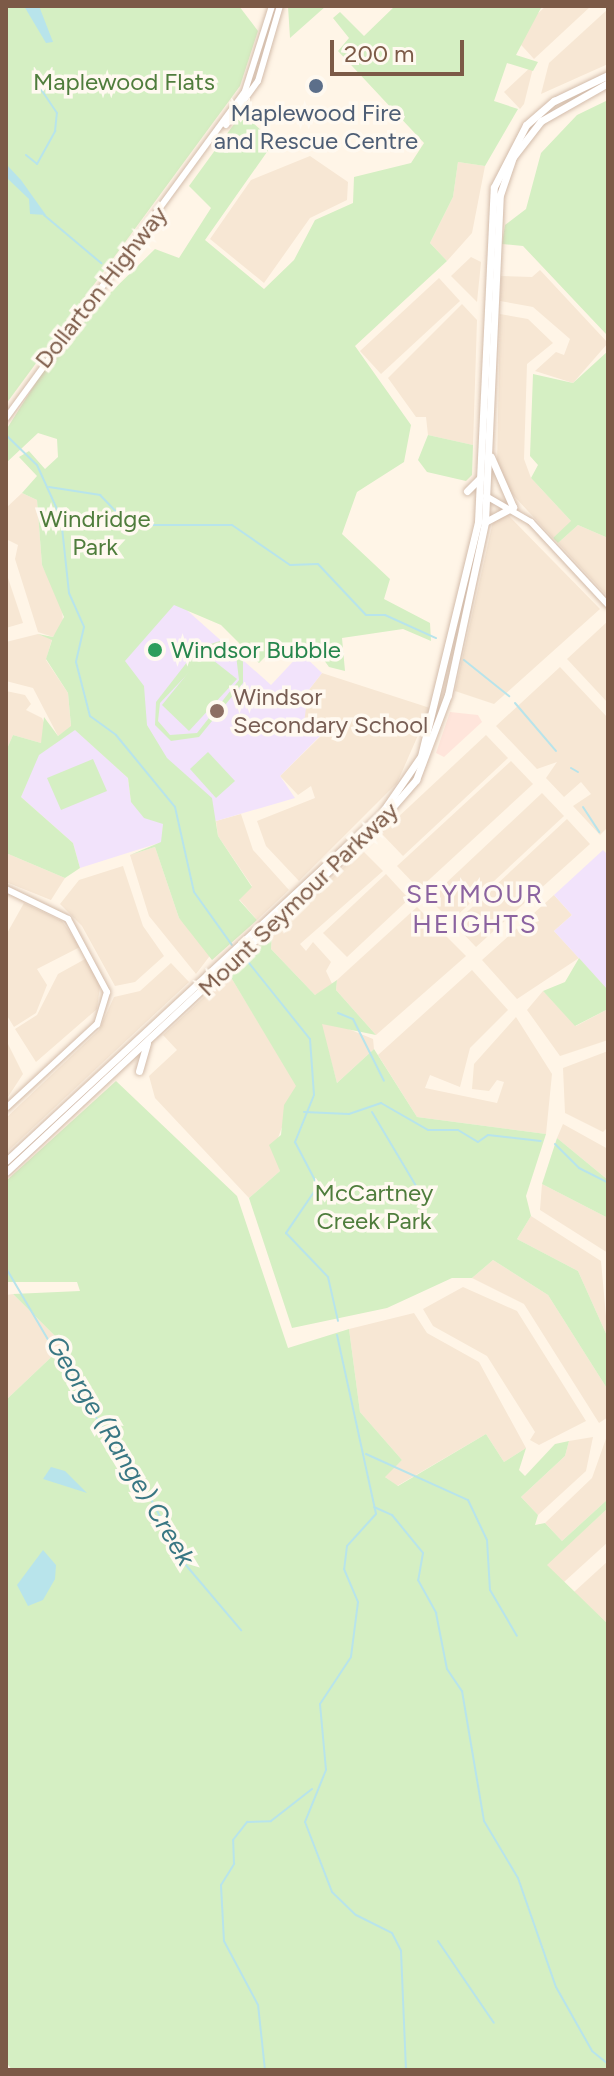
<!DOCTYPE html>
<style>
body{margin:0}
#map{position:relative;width:614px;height:2076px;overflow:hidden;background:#fff5e7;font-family:Figtree,sans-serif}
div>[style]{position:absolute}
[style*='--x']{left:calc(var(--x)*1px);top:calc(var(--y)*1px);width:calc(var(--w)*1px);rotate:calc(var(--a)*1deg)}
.residential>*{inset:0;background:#f7e7d4}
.commercial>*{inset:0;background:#ffe5db}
.education>*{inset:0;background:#f2e3fb}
.green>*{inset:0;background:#d5efc3}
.water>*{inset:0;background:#b8e4eb}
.stream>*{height:2px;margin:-1px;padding:0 1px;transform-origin:1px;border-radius:1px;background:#b8e4eb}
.roads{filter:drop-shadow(0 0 2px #d3bcab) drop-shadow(0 0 2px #d3bcab)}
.tertiary>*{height:6px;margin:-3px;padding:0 3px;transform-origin:3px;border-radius:3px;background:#fff}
.secondary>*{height:7px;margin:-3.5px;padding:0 3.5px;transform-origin:3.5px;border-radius:3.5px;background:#fff}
.dots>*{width:22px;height:22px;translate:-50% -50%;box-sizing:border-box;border:4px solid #fff9f0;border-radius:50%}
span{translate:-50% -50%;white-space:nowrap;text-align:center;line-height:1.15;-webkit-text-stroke:7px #fff9f0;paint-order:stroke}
.park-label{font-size:24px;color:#4f7d3c}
.service-label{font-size:24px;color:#4e5e75}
.street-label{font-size:24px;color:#7c5a47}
.leisure-label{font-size:24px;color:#27864d}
.left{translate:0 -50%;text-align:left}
.education-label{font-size:24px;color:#785e54}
.neighbourhood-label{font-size:26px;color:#8b63a0;letter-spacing:2px}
.water-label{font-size:26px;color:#397783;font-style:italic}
.frame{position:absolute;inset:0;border:8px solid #7c5a47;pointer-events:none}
.scale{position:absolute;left:330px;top:40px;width:134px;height:36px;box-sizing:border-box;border:4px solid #7c5a47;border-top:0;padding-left:10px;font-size:24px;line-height:28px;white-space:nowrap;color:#7c5a47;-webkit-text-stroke:6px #fff9f0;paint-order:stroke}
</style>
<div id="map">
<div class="residential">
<i style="clip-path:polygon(546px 6px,591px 6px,534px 59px,513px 36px)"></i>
<i style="clip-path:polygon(608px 9px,608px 64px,541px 94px,549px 63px)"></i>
<i style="clip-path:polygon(534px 64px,524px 104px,520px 109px,504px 92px)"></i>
<i style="clip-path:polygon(310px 156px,348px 182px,347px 200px,310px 218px,264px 283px,210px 239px,251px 180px)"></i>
<i style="clip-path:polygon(458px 162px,485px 166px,472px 233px,447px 261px,430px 243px,453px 197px)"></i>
<i style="clip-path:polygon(471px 257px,481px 262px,477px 302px,451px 276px)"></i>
<i style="clip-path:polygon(540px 270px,608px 343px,573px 383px,535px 371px,556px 352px,564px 355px,570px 339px,533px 307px,500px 301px,501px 276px,532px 277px)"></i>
<i style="clip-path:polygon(439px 278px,460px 301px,381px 374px,360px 351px)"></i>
<i style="clip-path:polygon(462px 304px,477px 320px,473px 445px,428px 435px,426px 417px,416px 417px,388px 378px)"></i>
<i style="clip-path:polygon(500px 314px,528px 319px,553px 343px,527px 364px,524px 459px,531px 478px,572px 522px,553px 538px,501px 482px,497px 467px)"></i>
<i style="clip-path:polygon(22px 493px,37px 500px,42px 565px,62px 605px,63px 623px,53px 637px,38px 632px,15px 559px,18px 545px,6px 539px,6px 508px)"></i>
<i style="clip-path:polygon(507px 514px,600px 609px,494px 704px,455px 691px,494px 517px)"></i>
<i style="clip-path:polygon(578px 525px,608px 538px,608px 597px,558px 543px)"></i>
<i style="clip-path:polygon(6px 572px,23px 623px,6px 628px)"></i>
<i style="clip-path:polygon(608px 621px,608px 703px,567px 659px)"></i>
<i style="clip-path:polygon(38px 634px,52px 639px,46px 660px,68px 693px,71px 727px,58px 736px,33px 688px,6px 681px,6px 642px)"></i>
<i style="clip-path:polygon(560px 667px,608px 718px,608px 827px,600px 835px,573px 806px,591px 794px,581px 782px,564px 797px,546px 778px,557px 762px,537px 769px,496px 726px)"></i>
<i style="clip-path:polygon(322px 673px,430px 708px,397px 783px,299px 881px,266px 846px,257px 821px,315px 798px,311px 786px,298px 795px,280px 776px,326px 731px,303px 724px,308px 691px)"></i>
<i style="clip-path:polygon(6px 691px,25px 695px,31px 704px,26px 710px,42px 718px,47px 729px,41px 743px,13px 735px,6px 751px)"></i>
<i style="clip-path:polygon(486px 735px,508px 758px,403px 856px,381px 833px)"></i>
<i style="clip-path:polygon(511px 761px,533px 784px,419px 889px,397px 866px)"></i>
<i style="clip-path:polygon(542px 793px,564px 816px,451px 921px,429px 899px)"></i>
<i style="clip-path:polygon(241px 814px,253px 850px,289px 890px,257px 920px,239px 899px,252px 886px,218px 836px,216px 821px)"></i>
<i style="clip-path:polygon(567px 819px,590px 844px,476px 947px,454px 924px)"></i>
<i style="clip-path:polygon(155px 847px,179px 918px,212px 953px,196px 974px,149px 916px,130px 855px)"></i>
<i style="clip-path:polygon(362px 850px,383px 871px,300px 944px,306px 951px,313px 942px,331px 962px,326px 971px,334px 988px,315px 995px,271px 949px,272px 934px)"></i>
<i style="clip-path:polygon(6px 853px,65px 878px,51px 900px,6px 882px)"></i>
<i style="clip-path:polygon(123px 866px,143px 926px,164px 956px,135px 982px,115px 986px,82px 926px,60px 904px,79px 880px)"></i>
<i style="clip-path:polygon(386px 874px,409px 899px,347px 957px,323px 933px)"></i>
<i style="clip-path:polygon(554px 895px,572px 915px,554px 931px,579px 958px,517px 999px,482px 960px)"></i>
<i style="clip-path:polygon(24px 903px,62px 921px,80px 947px,37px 969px,47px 985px,36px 1013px,14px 1027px,6px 1014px,6px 935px)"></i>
<i style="clip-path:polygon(417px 907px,466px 956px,376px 1035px,336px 990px,337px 980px)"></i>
<i style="clip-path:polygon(87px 958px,100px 986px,97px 1009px,36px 1062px,15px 1029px,37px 1015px,58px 974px)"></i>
<i style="clip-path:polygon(171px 963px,189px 982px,6px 1153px,6px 1118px,99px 1030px,114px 997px,140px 991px)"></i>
<i style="clip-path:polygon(472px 970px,508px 1010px,470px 1048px,460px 1087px,430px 1075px,425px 1088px,497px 1103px,504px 1082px,497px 1080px,489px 1091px,472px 1089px,474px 1064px,516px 1017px,552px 1074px,546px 1134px,417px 1117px,378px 1055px)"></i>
<i style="clip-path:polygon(229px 974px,297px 1086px,274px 1149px,280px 1171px,249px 1198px,155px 1098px,149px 1076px,177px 1050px,163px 1035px)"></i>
<i style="clip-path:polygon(543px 991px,576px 1026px,608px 1009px,608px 1040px,560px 1056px,527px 1010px)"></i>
<i style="clip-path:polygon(334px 1023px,373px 1039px,374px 1049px,337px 1083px,321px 1024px)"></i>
<i style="clip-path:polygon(6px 1040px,23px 1074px,6px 1100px)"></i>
<i style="clip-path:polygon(608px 1051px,608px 1127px,603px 1132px,565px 1113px,563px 1068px)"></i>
<i style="clip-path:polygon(563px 1124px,608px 1149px,608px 1180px,557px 1138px)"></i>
<i style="clip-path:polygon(542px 1184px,608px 1218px,608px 1253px,540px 1210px)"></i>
<i style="clip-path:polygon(531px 1216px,601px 1261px,608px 1338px,578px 1271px,517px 1239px)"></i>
<i style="clip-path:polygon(493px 1260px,548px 1295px,608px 1390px,608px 1417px,599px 1423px,524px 1304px,472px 1278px)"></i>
<i style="clip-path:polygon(463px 1287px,517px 1311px,586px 1421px,539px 1445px,530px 1440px,535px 1432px,487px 1356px,433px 1326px,423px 1309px)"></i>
<i style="clip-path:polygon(13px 1294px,64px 1345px,6px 1400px,6px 1295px)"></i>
<i style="clip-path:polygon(414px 1313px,427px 1333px,479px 1362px,526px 1448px,504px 1462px,486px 1434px,397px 1486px,384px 1476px,402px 1460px,360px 1412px,349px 1329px)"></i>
<i style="clip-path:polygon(608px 1433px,608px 1499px,562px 1541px,545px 1523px,592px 1478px)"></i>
<i style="clip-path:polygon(593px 1437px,586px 1471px,538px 1515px,521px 1497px,565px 1456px,569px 1441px)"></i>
<i style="clip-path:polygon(608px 1508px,608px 1542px,564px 1582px,546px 1565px)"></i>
<i style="clip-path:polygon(608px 1561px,608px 1624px,574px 1592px)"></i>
</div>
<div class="commercial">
<i style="clip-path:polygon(450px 712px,478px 715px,482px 722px,444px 757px,436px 753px)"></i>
</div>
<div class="education">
<i style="clip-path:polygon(171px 596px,271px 685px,301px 653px,322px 673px,308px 691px,304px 724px,326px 730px,280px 776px,295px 798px,216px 821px,162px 753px,112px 661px)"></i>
<i style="clip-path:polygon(75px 729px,128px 778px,131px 802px,163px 824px,162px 842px,80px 868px,73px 843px,21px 797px,38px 755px)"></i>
<i style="clip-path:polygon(603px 850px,608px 855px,608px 990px,554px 931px,572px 915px,554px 895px)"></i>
</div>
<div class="green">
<i style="clip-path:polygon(6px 6px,239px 6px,258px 31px,240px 86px,6px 404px)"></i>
<i style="clip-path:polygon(288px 6px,326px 6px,290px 38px)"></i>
<i style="clip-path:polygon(395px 6px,542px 6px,516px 55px,538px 62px,533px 71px,507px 63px,494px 101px,518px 109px,485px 166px,458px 162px,453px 197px,430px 243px,447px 261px,355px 346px,411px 425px,404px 462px,357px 492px,342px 534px,390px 579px,384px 599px,430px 623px,431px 641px,403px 629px,342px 638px,345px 671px,329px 667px,310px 641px,292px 659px,267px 655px,259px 663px,221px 625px,174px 605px,125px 661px,144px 686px,147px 725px,167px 758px,212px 798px,218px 836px,252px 887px,239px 900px,257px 920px,212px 960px,179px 918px,155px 847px,130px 855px,161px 842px,163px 824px,144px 818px,131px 802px,128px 778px,75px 730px,39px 755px,21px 797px,73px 843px,80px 868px,65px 878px,6px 853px,6px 751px,13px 735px,41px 743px,44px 717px,58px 736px,71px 726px,68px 693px,46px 659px,52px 640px,38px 634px,53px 637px,64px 617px,42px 565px,37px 500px,22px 493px,37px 476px,19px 457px,29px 451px,45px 469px,58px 457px,57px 439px,38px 433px,6px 463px,6px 430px,49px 362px,107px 296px,155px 249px,179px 258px,211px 208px,189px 186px,237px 120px,250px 120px,274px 142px,205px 240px,264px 289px,294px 260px,315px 220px,353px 203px,354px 177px,411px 163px,424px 143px,338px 51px,349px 38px,333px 18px,340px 12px,364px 36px)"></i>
<i style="clip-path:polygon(608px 100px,608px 332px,606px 334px,523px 246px,502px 244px,505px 225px,526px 209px,541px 153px,577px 115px)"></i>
<i style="clip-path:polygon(608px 351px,608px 538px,578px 525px,558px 543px,553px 538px,571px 521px,531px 478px,538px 465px,530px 456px,533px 374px,573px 383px)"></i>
<i style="clip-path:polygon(428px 435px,473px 445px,472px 475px,466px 481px,427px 472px,418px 460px)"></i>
<i style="clip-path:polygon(evenodd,220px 641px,243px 657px,243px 683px,199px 737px,171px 741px,155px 725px,156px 702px,198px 648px,220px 641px,214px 646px,236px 655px,239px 680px,197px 733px,170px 735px,158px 721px,160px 703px,214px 646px)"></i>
<i style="clip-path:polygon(204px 653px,237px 679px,189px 731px,162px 705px)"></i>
<i style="clip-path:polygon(208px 752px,235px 781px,216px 798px,190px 769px)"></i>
<i style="clip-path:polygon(93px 759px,107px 791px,61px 810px,47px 778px)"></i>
<i style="clip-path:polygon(272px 934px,271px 949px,315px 995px,337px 980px,336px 990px,376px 1035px,322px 1024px,337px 1083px,374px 1049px,417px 1117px,546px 1134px,526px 1196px,531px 1216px,517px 1239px,578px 1271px,608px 1338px,608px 1390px,548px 1295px,493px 1260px,472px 1278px,452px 1278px,387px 1308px,292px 1328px,249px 1198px,280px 1171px,269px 1145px,281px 1135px,284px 1105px,296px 1086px,229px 974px)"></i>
<i style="clip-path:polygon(579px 958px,608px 990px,608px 1009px,575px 1026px,543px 991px,565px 982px)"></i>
<i style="clip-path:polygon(116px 1081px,237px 1196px,288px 1348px,349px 1329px,360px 1412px,402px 1460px,385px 1477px,398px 1486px,486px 1434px,504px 1462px,526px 1448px,519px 1470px,525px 1476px,555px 1444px,569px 1441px,565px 1456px,521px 1497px,538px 1515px,535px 1525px,545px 1523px,562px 1541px,608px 1499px,608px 1508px,547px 1565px,608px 1624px,608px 2070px,12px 2070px,6px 2062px,6px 1400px,64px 1345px,13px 1294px,80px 1291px,77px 1282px,6px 1282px,6px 1181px)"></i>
<i style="clip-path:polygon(557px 1138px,608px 1180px,608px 1218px,542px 1184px)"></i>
</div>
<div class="water">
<i style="clip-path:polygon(24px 6px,39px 6px,53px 42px,46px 43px)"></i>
<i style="clip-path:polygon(6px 164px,21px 180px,46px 215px,30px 214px,29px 199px,8px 179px)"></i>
<i style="clip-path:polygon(51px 1467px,65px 1471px,87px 1493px,43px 1479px)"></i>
<i style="clip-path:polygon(43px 1550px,56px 1565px,55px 1579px,43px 1600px,28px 1606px,17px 1585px)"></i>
</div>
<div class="stream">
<i style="--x:26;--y:155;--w:14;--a:39"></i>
<i style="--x:37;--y:164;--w:38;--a:-61"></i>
<i style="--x:55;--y:131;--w:18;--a:-84"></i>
<i style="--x:57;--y:113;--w:32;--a:-124"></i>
<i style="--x:44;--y:215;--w:75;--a:40.1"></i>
<i style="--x:6;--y:435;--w:43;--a:44.1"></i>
<i style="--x:37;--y:465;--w:58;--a:65.6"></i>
<i style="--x:61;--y:518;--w:75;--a:83.9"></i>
<i style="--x:69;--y:593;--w:37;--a:66"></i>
<i style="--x:84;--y:627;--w:36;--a:103"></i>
<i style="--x:76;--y:662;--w:56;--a:75.5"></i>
<i style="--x:90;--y:716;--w:32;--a:36"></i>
<i style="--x:116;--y:735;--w:93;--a:50.7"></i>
<i style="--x:175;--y:807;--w:87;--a:77.4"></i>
<i style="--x:194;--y:892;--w:65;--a:54.4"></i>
<i style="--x:49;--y:487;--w:52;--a:8.9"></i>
<i style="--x:100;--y:495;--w:42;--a:46"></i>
<i style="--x:129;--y:525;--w:103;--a:0"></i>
<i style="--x:232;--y:525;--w:70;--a:34.6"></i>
<i style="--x:290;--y:565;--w:28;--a:-2"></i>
<i style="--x:318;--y:564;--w:70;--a:46.7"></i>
<i style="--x:366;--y:615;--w:19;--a:0"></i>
<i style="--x:385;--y:615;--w:56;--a:24.3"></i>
<i style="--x:464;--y:660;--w:58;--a:38.7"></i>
<i style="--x:515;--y:703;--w:63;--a:49.5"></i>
<i style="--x:571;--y:768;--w:8;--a:30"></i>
<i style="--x:583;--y:807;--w:30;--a:57"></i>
<i style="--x:245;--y:958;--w:104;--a:51.3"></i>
<i style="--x:310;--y:1039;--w:56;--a:85.9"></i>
<i style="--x:314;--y:1095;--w:51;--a:112"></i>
<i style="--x:295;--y:1142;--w:50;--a:62.4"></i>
<i style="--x:318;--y:1186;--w:57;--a:124.2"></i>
<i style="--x:286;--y:1233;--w:61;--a:46.3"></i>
<i style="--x:328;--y:1277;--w:45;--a:77.2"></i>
<i style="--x:338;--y:1013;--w:16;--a:22"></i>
<i style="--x:353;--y:1019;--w:69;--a:63.4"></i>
<i style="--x:304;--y:1112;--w:45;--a:2.5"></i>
<i style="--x:349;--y:1114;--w:34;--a:-19"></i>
<i style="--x:381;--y:1103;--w:54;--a:29.9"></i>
<i style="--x:428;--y:1130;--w:30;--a:0"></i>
<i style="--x:458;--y:1130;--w:23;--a:31"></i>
<i style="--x:478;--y:1142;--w:12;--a:-35"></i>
<i style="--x:488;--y:1135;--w:53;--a:6.5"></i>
<i style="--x:372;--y:1112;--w:98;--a:59.2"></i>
<i style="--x:555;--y:1144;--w:34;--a:45"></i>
<i style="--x:579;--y:1168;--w:33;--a:27"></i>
<i style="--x:6;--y:1268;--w:160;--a:59.6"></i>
<i style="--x:87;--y:1406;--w:75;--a:52.1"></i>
<i style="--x:133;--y:1465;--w:112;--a:62.3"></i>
<i style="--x:185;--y:1564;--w:87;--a:49.7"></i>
<i style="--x:337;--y:1335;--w:183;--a:77.7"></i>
<i style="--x:376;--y:1514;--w:43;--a:132.2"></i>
<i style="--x:347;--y:1546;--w:23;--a:97"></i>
<i style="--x:344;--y:1569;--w:36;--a:67"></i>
<i style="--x:358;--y:1602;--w:55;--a:97.3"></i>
<i style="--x:351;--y:1657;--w:56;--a:123.4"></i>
<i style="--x:320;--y:1704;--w:66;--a:84.8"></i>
<i style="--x:326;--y:1770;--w:56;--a:112"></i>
<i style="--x:305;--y:1822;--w:75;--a:68.9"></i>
<i style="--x:332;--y:1892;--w:33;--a:44"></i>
<i style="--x:356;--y:1915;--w:40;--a:26.6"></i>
<i style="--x:392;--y:1933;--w:20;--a:63"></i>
<i style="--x:401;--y:1951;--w:119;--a:87.6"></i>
<i style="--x:366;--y:1454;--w:112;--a:24.3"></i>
<i style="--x:468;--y:1500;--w:44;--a:64.6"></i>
<i style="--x:487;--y:1540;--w:50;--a:86.6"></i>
<i style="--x:490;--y:1590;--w:53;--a:59.6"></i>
<i style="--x:374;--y:1507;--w:20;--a:24"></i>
<i style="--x:392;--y:1515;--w:49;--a:50.8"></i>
<i style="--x:423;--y:1553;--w:27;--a:100"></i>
<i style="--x:418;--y:1580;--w:38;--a:61"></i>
<i style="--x:436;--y:1613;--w:57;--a:78.9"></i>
<i style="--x:447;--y:1669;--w:27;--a:56"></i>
<i style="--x:462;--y:1691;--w:132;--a:80.4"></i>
<i style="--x:484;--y:1821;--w:66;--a:59.2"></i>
<i style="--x:518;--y:1878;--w:115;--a:70.8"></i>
<i style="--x:556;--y:1987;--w:73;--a:60.6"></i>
<i style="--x:592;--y:2051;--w:21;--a:39"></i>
<i style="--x:438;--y:1941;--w:99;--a:55.7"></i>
<i style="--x:265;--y:2070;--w:65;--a:-96.1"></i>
<i style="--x:258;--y:2005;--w:72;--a:-118"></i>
<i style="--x:224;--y:1941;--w:56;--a:-93.1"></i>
<i style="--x:221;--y:1885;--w:25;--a:-58"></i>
<i style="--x:234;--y:1864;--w:24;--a:-92"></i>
<i style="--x:233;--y:1840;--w:23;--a:-52"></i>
<i style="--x:247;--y:1822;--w:24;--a:-2"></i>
<i style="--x:271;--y:1821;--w:52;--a:-38"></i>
</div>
<div class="roads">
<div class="tertiary">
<i style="--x:226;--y:125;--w:54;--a:-54"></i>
<i style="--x:258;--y:81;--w:78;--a:-73.7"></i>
<i style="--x:6;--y:418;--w:405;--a:-53.8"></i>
<i style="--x:245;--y:91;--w:89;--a:-72.4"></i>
<i style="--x:486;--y:496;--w:52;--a:30"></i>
<i style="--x:531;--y:522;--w:113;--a:47.1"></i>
<i style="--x:6;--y:889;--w:69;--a:25.8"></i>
<i style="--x:68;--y:919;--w:83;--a:61.9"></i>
<i style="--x:107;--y:992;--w:34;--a:107"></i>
<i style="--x:97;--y:1024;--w:124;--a:137.3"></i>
</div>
<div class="secondary">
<i style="--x:467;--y:491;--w:18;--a:-45"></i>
<i style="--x:485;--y:522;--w:32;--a:-28"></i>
<i style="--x:513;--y:507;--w:55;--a:-113.7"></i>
<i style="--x:139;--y:1071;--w:29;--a:-74"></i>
<i style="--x:6;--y:1161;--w:511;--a:-42.78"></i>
<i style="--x:381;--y:814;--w:70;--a:-55.4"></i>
<i style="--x:421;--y:756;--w:241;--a:-76.3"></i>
<i style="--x:478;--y:522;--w:335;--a:-87.3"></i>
<i style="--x:494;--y:187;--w:70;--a:-62.7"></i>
<i style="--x:526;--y:125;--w:37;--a:-41"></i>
<i style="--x:554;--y:101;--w:60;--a:-25.7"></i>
<i style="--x:6;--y:1172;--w:496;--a:-43"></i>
<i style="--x:369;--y:834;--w:72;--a:-49"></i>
<i style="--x:416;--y:780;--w:91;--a:-69.4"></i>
<i style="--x:448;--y:695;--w:177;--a:-77.9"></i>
<i style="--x:485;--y:522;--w:327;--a:-87.4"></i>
<i style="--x:500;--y:195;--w:40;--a:-71.1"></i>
<i style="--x:513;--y:157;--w:46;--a:-52.1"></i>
<i style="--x:541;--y:121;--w:77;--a:-29.6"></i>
</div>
</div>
<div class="dots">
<i style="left:316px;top:86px;background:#5c6f8a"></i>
<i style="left:155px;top:650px;background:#2e9e5b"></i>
<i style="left:217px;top:711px;background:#8d6e63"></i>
</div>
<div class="park-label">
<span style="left:124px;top:82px">Maplewood Flats</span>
<span style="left:95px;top:533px">Windridge<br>Park</span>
<span style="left:374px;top:1207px">McCartney<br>Creek Park</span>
</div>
<div class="service-label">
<span style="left:316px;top:127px">Maplewood Fire<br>and Rescue Centre</span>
</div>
<div class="street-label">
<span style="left:101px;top:287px;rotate:-52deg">Dollarton Highway</span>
<span style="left:298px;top:899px;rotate:-44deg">Mount Seymour Parkway</span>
</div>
<div class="leisure-label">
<span class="left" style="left:171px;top:650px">Windsor Bubble</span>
</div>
<div class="education-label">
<span class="left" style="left:233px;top:711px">Windsor<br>Secondary School</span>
</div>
<div class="neighbourhood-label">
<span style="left:475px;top:910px">SEYMOUR<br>HEIGHTS</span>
</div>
<div class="water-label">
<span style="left:120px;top:1451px;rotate:59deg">George (Range) Creek</span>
</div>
<div class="frame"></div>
<div class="scale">200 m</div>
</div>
